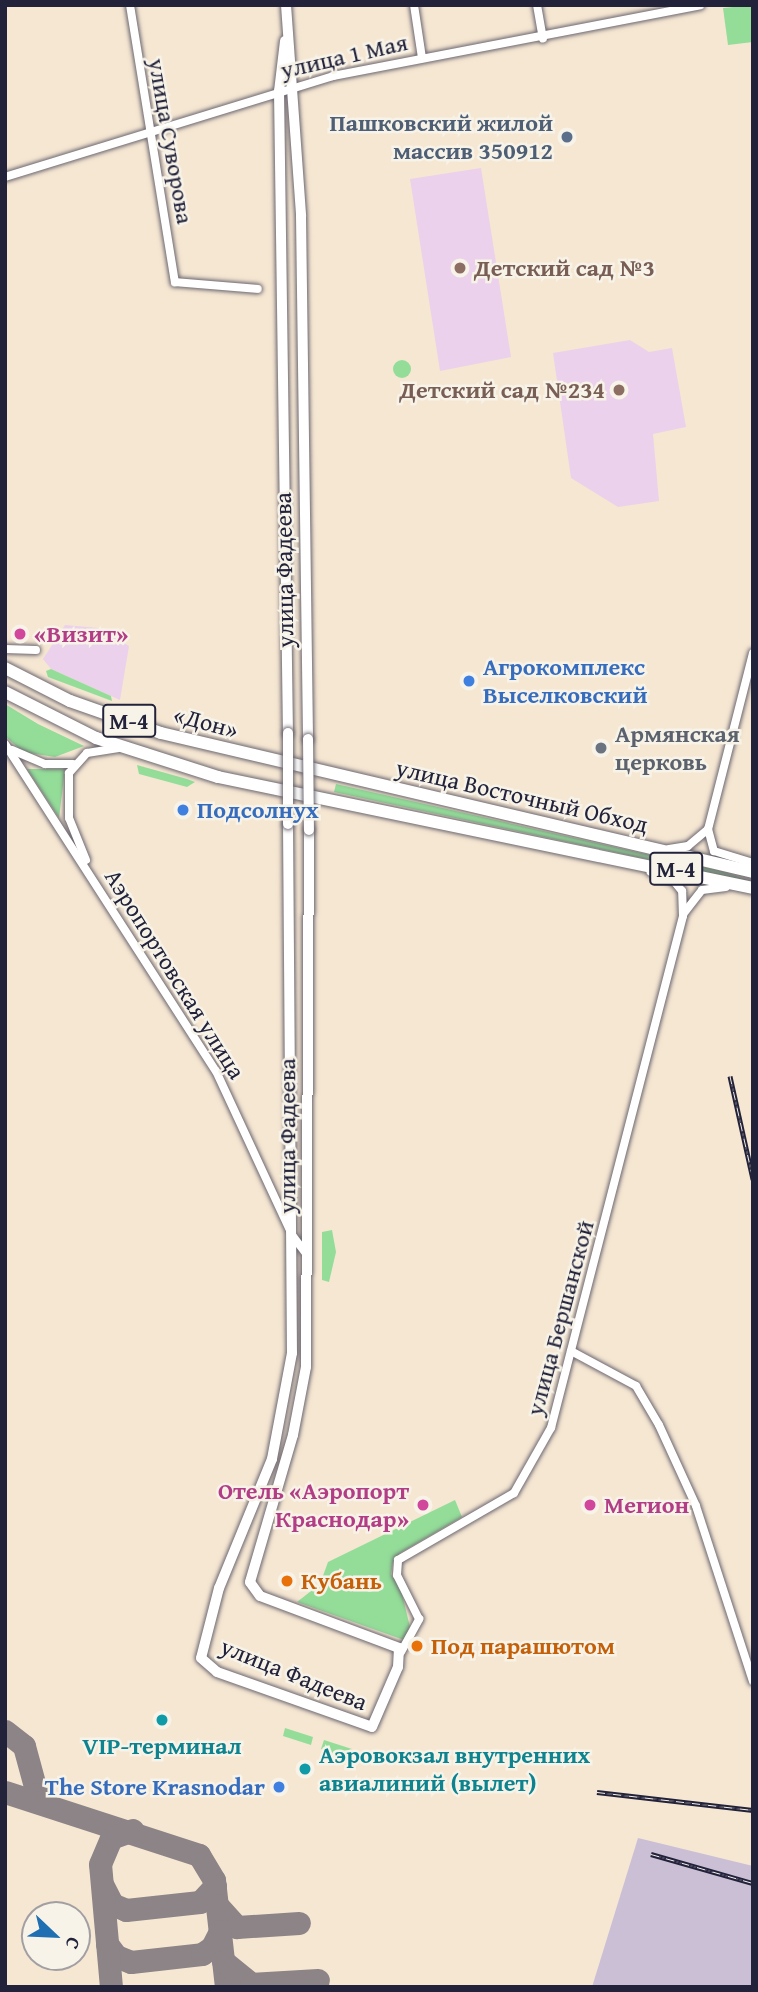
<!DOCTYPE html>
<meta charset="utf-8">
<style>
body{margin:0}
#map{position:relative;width:758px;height:1992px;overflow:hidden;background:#f6e7d3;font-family:"Gentium Book Plus",serif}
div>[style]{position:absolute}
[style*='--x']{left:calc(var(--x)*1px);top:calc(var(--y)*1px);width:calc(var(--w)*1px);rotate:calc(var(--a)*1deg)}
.built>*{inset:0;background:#ebd1eb}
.industrial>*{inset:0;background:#cbbfd5}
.green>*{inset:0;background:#94dd99}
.round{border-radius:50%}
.taxiway>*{height:23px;margin:-11.5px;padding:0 11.5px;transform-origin:11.5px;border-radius:11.5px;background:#8c8487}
.roads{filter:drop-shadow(0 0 2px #6c6770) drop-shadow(0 0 2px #6c6770)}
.minor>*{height:8px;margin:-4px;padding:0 4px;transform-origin:4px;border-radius:4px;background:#fff}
.major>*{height:10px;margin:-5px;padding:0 5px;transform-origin:5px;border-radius:5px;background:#fff}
.highway>*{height:12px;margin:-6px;padding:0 6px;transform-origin:6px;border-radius:6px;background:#fff}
.rail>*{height:5px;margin-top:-2.5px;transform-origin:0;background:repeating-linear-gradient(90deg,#f7f3e8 0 8px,#22223b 0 16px);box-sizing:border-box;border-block:2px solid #22223b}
.bridges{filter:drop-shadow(0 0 2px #6c6770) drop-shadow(0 0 2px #6c6770)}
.major-bridge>*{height:10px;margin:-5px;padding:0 5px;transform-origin:5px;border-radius:5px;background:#fff}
.dots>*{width:19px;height:19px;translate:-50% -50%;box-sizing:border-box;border:4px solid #f7f3e8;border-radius:50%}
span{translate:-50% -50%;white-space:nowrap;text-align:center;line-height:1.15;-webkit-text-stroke:5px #f7f3e8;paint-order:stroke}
.shield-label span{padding:2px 5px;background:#f7f3e8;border:2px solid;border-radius:5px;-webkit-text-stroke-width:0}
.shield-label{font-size:23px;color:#22223b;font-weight:700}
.street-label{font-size:24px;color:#22223b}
.service-label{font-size:24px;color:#4e5e75;font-weight:700}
.right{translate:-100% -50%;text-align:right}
.education-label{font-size:24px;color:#785e54;font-weight:700}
.left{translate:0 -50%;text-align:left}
.hotel-label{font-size:24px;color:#b23c85;font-weight:700}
.shop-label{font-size:24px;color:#366cbe;font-weight:700}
.worship-label{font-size:24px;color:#5b616d;font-weight:700}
.food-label{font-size:24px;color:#c56008;font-weight:700}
.culture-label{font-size:24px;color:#0d838f;font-weight:700}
.frame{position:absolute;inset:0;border:7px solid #22223b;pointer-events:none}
.north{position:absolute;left:21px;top:1901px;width:70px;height:70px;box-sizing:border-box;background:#f7f3e8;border:2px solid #a29fa3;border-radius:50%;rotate:113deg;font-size:19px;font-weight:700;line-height:28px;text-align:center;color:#22223b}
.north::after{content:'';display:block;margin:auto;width:24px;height:32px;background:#1f6fb2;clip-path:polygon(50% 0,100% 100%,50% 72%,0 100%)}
</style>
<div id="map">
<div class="built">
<i style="clip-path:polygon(481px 168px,511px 357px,440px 371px,410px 179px)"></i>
<i style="clip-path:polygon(630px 340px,649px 352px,672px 348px,686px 427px,653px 434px,659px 501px,618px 507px,571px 478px,553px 353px)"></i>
<i style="clip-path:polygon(65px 625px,98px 628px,129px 646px,120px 700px,51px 669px,43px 659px)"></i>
</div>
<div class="industrial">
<i style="clip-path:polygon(638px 1838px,753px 1866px,753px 1987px,592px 1987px)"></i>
</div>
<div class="green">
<i style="clip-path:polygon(753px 5px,753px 42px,728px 45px,723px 8px)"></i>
<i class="round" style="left:393px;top:360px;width:18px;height:18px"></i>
<i style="clip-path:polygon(51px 669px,111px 696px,112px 701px,48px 677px,46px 671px)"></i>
<i style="clip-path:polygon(5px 704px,38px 724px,84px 746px,55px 757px,23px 752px,5px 736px)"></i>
<i style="clip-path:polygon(137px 765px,187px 779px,195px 782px,187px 787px,139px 774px)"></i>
<i style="clip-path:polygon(27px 769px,65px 769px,59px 818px)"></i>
<i style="clip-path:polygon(336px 784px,725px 872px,753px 882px,334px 792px)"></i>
<i style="clip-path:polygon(332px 1230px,336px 1252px,329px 1282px,322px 1280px,322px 1232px)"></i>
<i style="clip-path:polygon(455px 1500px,462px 1517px,400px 1553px,393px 1562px,391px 1574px,401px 1590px,410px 1627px,404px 1640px,297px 1602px,320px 1584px,328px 1562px)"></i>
<i style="clip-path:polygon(285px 1728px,313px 1737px,311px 1745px,283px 1736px)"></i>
<i style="clip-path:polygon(324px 1740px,352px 1749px,349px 1758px,321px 1749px)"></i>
</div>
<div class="taxiway">
<i style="--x:5;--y:1731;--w:24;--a:38"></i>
<i style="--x:24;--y:1746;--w:50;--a:74.8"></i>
<i style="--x:37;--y:1794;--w:16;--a:43"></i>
<i style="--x:5;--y:1792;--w:204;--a:18"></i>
<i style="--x:199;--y:1855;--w:29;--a:59"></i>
<i style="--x:214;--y:1880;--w:108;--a:83.6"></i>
<i style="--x:103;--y:1886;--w:20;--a:63"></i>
<i style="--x:112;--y:1904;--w:15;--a:23"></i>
<i style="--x:126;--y:1910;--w:74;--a:-6.2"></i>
<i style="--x:200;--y:1902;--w:22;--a:-47"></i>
<i style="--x:217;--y:1905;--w:30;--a:48"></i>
<i style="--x:237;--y:1927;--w:62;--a:-3.7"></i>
<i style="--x:107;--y:1944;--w:15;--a:53"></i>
<i style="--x:116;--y:1956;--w:16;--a:22"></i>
<i style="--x:131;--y:1962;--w:71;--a:-6.4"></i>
<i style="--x:202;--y:1954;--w:12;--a:-35"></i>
<i style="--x:212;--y:1947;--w:18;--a:-63"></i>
<i style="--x:223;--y:1961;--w:36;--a:39"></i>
<i style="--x:251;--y:1984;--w:67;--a:-3.4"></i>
<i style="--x:111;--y:1987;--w:123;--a:-95.1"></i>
<i style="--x:100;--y:1864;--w:28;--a:-67"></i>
<i style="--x:111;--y:1838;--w:23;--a:-20"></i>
</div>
<div class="roads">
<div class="minor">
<i style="--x:130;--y:5;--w:281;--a:80.8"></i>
<i style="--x:175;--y:282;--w:83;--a:4.8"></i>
<i style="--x:414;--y:5;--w:54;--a:81.4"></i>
<i style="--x:537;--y:5;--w:34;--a:80"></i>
<i style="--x:5;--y:177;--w:343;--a:-17.1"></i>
<i style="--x:333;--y:76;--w:374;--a:-10.9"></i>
<i style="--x:5;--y:649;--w:31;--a:2"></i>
<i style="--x:753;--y:653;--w:182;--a:104.3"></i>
<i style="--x:708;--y:829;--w:23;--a:75"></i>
<i style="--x:714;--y:851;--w:41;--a:17.1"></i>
<i style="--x:5;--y:744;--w:389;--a:57.2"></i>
<i style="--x:216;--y:1071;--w:181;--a:65.1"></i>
<i style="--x:292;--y:1235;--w:25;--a:53"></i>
<i style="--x:12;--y:750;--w:36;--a:23"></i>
<i style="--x:45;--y:764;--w:28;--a:0"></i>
<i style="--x:669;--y:849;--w:19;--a:-9"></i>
<i style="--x:688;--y:846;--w:26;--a:-40"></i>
<i style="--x:86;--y:860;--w:45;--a:-112"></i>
<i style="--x:69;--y:818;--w:45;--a:-90"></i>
<i style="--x:69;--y:773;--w:27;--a:-48"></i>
<i style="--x:87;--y:753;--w:32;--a:-9"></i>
<i style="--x:684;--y:913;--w:29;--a:-52"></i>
<i style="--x:702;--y:890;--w:24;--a:-7"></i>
<i style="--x:571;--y:1351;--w:74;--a:28.3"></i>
<i style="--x:636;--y:1386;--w:45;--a:59.5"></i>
<i style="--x:659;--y:1425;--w:89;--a:65.4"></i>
<i style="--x:696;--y:1506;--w:184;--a:72"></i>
<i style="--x:401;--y:1652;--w:38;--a:-61"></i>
<i style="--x:419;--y:1619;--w:49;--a:-116.6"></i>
<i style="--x:397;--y:1575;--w:15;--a:-86"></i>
<i style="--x:398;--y:1560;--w:134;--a:-30"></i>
<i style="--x:514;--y:1493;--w:75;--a:-60.4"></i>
<i style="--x:551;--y:1428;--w:529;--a:-75.54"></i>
<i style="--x:683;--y:916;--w:25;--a:-92"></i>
<i style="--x:682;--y:891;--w:13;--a:-129"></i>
<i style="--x:674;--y:881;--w:25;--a:-159"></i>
</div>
<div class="major">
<i style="--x:286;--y:5;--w:212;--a:85.9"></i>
<i style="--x:301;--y:216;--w:523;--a:89.23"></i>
<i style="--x:285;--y:41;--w:50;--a:96.8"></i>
<i style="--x:279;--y:91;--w:642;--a:89.2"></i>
<i style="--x:288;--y:824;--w:529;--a:89.57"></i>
<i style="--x:292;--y:1353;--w:108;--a:100.7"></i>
<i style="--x:272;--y:1459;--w:139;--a:112.3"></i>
<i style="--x:219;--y:1588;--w:72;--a:104.4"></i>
<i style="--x:201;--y:1658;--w:21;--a:41"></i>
<i style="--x:217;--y:1672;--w:164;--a:19.5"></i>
<i style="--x:372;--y:1727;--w:65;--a:-66.6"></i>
<i style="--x:398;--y:1667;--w:19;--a:-87"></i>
<i style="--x:399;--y:1648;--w:148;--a:-159.5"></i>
<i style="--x:260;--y:1596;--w:17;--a:-126"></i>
<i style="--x:250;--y:1582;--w:153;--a:-73.7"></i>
<i style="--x:293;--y:1435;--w:69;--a:-79.2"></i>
<i style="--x:306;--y:1367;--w:537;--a:-89.68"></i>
</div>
<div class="highway">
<i style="--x:5;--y:668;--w:73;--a:26.9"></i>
<i style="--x:70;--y:701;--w:96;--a:19.4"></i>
<i style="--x:161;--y:733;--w:608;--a:13.21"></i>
<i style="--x:5;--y:692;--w:102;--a:26.8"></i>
<i style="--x:96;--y:738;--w:128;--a:17.7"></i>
<i style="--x:218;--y:777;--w:546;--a:11.72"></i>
</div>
</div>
<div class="rail">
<i style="--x:730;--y:1076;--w:106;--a:77.4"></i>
<i style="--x:597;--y:1792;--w:157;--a:6.6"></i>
<i style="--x:651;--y:1854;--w:106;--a:15.9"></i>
</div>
<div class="bridges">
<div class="major-bridge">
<i style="--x:288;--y:733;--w:91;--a:90"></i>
<i style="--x:308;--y:739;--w:91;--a:89.4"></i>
</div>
</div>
<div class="dots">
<i style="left:567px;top:137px;background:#5c6f8a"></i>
<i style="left:460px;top:268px;background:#8d6e63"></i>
<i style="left:619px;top:390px;background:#8d6e63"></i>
<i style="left:20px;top:634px;background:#d1479c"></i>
<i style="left:469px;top:681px;background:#3f7fe0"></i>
<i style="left:601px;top:748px;background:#6b7280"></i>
<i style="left:183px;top:810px;background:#3f7fe0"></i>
<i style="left:423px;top:1505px;background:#d1479c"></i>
<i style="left:590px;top:1505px;background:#d1479c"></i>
<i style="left:287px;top:1581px;background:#e8710a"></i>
<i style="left:417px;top:1646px;background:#e8710a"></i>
<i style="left:162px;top:1720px;background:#0f9aa8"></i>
<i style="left:305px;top:1769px;background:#0f9aa8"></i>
<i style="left:279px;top:1787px;background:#3f7fe0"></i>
</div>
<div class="shield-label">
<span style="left:129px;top:721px">М-4</span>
<span style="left:676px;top:869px">М-4</span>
</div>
<div class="street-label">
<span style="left:344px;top:56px;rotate:-13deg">улица 1 Мая</span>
<span style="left:171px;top:141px;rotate:80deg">улица Суворова</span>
<span style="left:284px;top:570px;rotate:-91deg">улица Фадеева</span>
<span style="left:206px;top:722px;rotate:15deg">«Дон»</span>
<span style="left:522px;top:796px;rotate:13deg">улица Восточный Обход</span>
<span style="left:175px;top:974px;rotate:58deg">Аэропортовская улица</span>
<span style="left:287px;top:1136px;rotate:-90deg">улица Фадеева</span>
<span style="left:560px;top:1318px;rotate:-75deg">улица Бершанской</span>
<span style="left:294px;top:1674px;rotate:22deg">улица Фадеева</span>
</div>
<div class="service-label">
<span class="right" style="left:553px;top:137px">Пашковский жилой<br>массив 350912</span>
</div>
<div class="education-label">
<span class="left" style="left:474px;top:268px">Детский сад №3</span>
<span class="right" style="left:605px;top:390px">Детский сад №234</span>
</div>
<div class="hotel-label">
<span class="left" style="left:34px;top:634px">«Визит»</span>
<span class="right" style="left:409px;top:1505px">Отель «Аэропорт<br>Краснодар»</span>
<span class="left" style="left:604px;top:1505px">Мегион</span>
</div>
<div class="shop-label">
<span class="left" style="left:483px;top:681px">Агрокомплекс<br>Выселковский</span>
<span class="left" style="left:197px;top:810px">Подсолнух</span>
<span class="right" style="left:265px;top:1787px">The Store Krasnodar</span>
</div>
<div class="worship-label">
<span class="left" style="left:615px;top:748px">Армянская<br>церковь</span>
</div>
<div class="food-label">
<span class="left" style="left:301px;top:1581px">Кубань</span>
<span class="left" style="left:431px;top:1646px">Под парашютом</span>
</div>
<div class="culture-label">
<span style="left:162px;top:1746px">VIP-терминал</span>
<span class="left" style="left:319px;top:1769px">Аэровокзал внутренних<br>авиалиний (вылет)</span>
</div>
<div class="frame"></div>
<div class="north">С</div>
</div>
